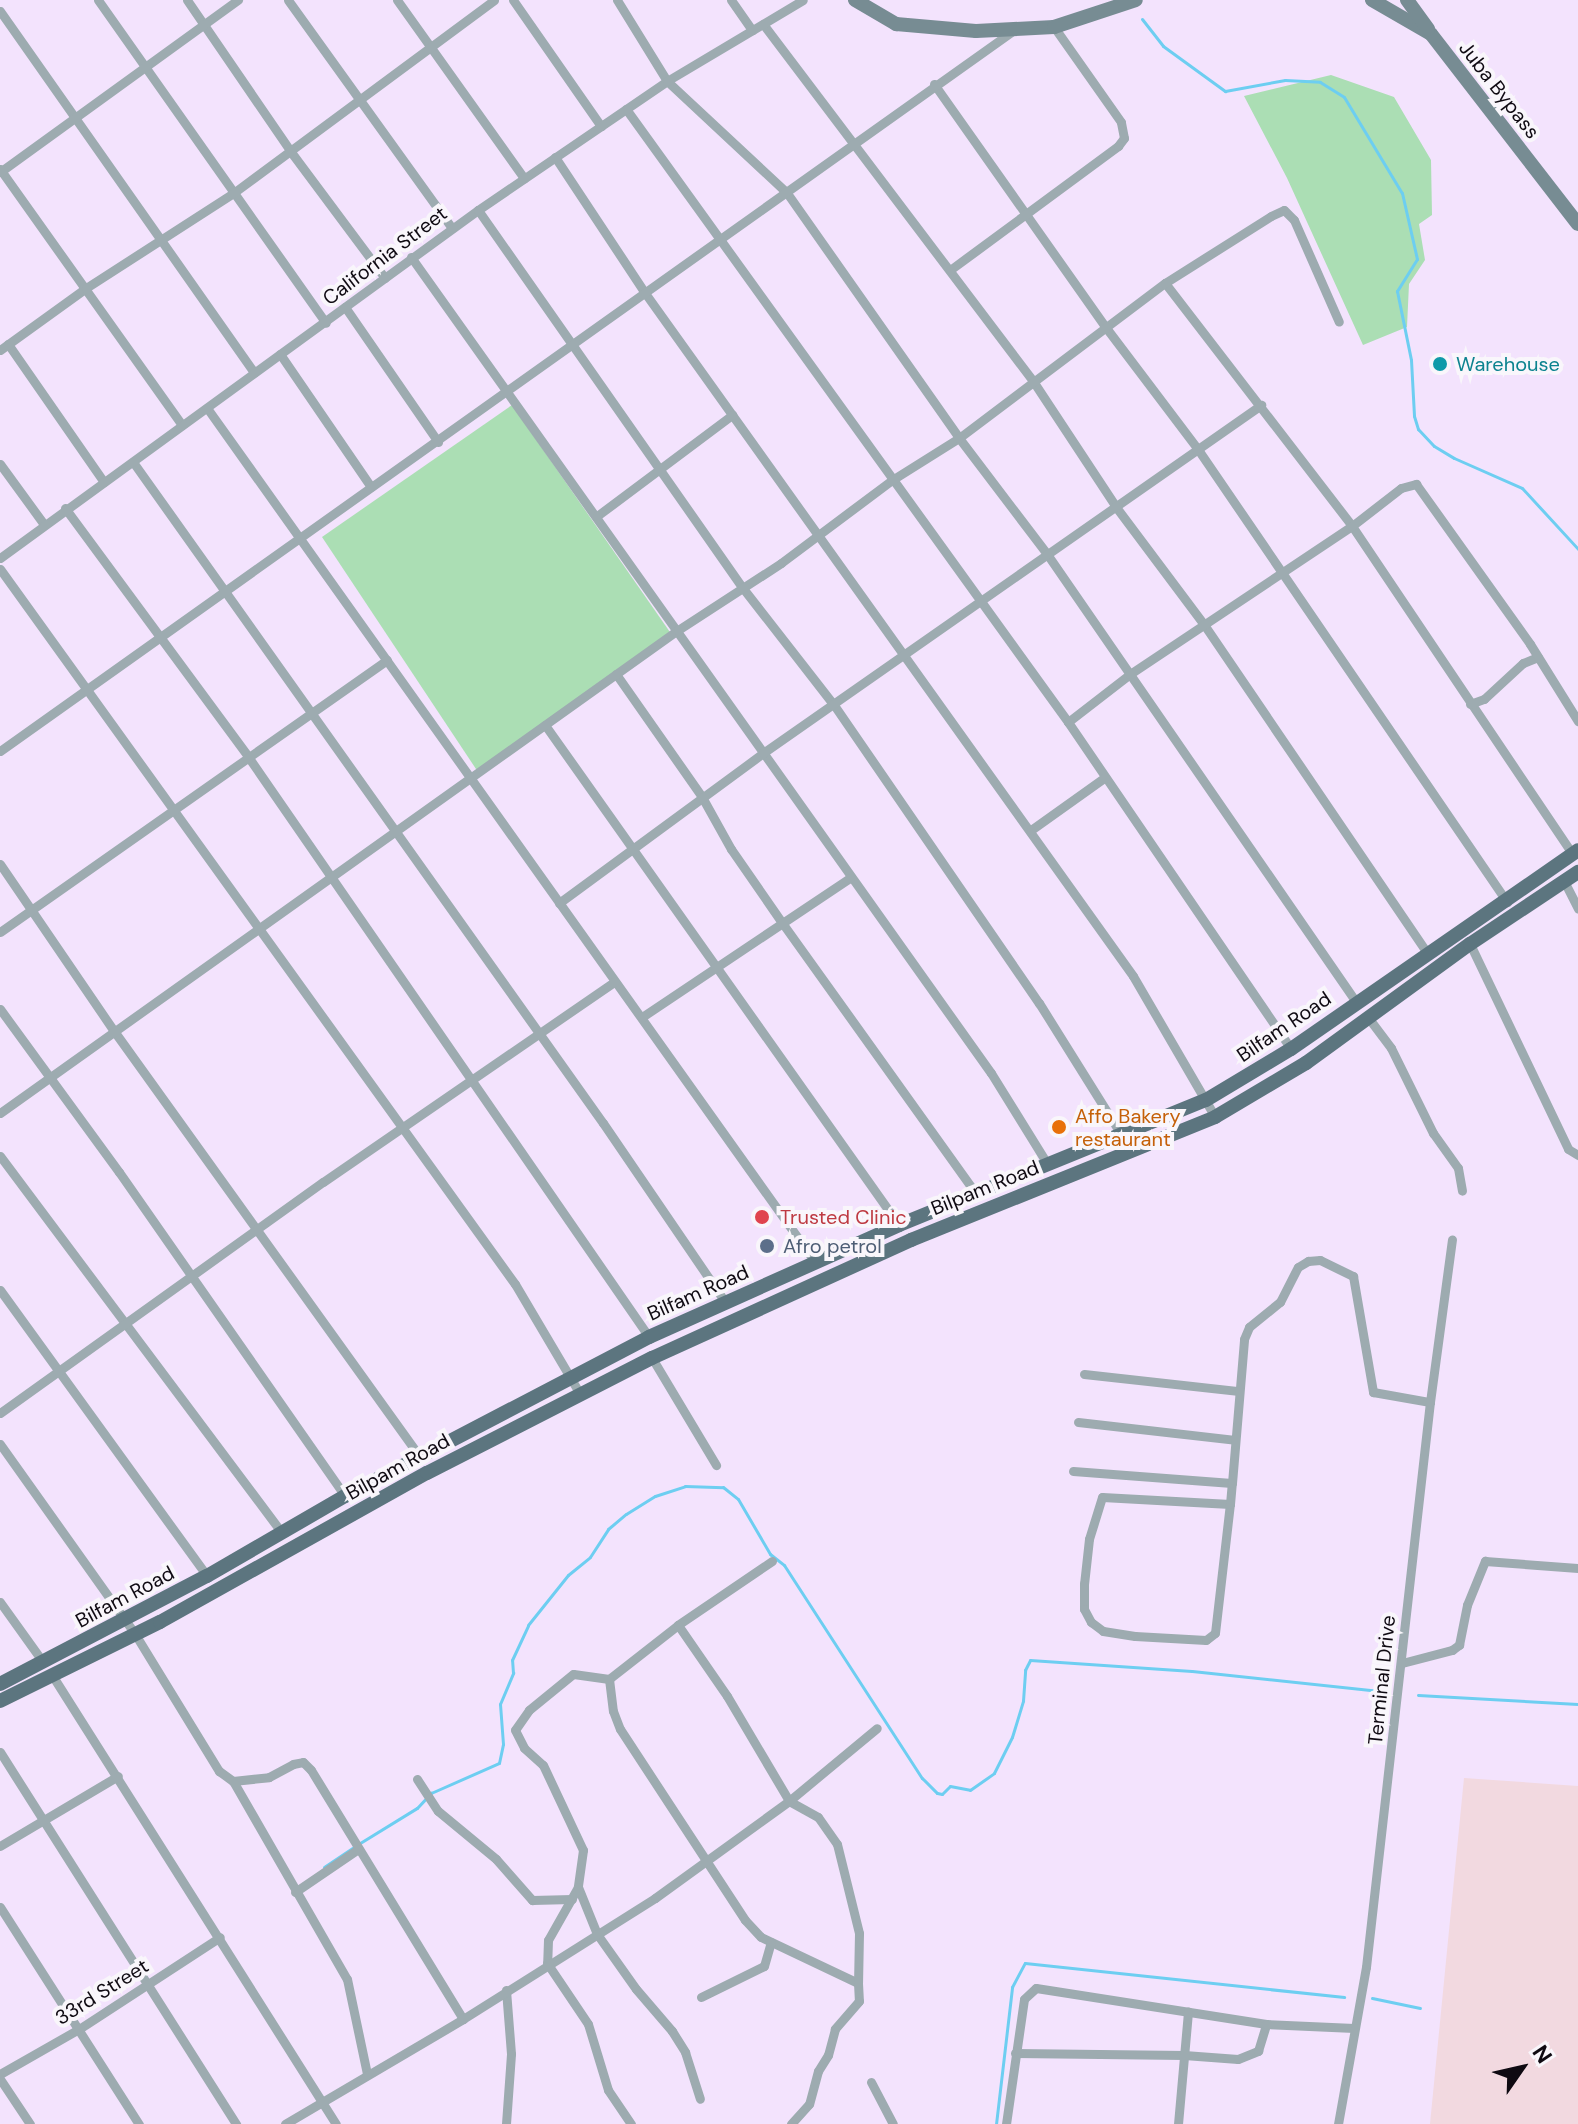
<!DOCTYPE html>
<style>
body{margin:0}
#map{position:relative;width:1578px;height:2124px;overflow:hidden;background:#f3e3fd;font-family:"DM Sans",sans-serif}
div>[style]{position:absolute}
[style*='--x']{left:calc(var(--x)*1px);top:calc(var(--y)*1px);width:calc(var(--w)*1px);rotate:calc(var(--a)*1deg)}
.industrial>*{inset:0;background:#f2d9e0}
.green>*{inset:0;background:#abdeb4}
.stream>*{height:3px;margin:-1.5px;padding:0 1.5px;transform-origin:1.5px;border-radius:1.5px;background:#6dcef1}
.street>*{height:9px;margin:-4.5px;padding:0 4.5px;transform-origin:4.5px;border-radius:4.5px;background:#9dabb0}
.secondary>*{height:14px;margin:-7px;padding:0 7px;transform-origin:7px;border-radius:7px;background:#778c93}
.primary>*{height:14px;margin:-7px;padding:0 7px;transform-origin:7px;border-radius:7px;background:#5c757f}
.dots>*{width:22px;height:22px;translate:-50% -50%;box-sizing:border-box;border:4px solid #f9f6fb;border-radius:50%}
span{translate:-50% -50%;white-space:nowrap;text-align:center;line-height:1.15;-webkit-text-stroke:8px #f9f6fb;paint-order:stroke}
.street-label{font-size:20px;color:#0f0a12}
.culture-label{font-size:20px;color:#0d838f}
.left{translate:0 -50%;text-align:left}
.food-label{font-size:20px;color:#c56008}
.health-label{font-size:20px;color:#be3a42}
.service-label{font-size:20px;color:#4e5e75}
.north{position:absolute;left:1482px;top:2028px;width:80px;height:80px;-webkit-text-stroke:6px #f9f6fb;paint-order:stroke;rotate:56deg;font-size:22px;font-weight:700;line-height:32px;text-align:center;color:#0f0a12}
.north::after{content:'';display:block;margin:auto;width:28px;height:36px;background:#0f0a12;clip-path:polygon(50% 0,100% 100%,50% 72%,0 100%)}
</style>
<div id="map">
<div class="industrial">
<i style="clip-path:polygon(1464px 1778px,1578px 1786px,1578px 2124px,1430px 2124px)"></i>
</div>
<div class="green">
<i style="clip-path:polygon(1331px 75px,1394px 97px,1431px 160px,1432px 215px,1419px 224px,1425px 260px,1409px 284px,1407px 327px,1363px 345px,1287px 178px,1244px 96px)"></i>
<i style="clip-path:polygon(512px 405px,672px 635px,478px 772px,322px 537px)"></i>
</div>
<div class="stream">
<i style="--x:1142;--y:19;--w:34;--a:52"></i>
<i style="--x:1163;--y:46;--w:77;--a:36"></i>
<i style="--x:1225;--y:91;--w:61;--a:-10.4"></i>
<i style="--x:1285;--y:80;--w:35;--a:3"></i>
<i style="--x:1320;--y:82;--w:28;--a:32"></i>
<i style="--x:1344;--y:97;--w:112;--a:58.9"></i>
<i style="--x:1402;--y:193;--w:68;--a:77.2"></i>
<i style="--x:1417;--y:259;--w:38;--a:122"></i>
<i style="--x:1397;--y:291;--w:70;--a:78.5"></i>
<i style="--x:1411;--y:360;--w:56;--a:86.9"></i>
<i style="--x:1414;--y:416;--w:14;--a:73"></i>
<i style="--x:1418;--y:429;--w:23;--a:47"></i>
<i style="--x:1434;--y:446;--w:23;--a:31"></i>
<i style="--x:1454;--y:458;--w:74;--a:23.8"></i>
<i style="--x:1522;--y:488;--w:83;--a:47.4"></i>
<i style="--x:1418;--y:1695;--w:160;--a:3.2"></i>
<i style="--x:360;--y:1843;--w:67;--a:-31.6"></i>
<i style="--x:417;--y:1808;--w:21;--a:-47"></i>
<i style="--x:431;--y:1793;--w:74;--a:-23.8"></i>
<i style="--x:499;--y:1763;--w:19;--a:-78"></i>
<i style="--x:503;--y:1744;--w:40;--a:-94.3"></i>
<i style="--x:500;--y:1704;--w:34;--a:-67"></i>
<i style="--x:513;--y:1673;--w:13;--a:-94"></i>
<i style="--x:512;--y:1660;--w:38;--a:-65"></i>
<i style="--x:528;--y:1625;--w:64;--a:-51.3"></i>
<i style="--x:568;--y:1575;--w:28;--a:-39"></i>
<i style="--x:590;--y:1557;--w:33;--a:-57"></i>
<i style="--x:608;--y:1529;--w:23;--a:-40"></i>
<i style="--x:626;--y:1514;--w:34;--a:-32"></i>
<i style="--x:655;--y:1496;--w:32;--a:-18"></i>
<i style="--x:685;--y:1486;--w:38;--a:2"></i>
<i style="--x:723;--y:1487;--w:19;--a:39"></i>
<i style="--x:738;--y:1499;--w:64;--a:59.8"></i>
<i style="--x:770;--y:1554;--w:18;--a:38"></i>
<i style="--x:784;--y:1565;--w:254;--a:57.1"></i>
<i style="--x:922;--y:1778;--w:21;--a:45"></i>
<i style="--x:937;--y:1793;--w:5;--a:11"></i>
<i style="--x:942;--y:1794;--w:11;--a:-45"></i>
<i style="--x:950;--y:1786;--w:20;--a:11"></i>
<i style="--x:970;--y:1790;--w:29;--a:-35"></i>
<i style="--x:994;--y:1773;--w:40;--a:-63.4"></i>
<i style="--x:1012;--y:1737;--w:38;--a:-73"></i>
<i style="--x:1023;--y:1701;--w:31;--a:-86"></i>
<i style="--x:1025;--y:1670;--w:11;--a:-63"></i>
<i style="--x:1030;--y:1660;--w:162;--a:3.9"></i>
<i style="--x:1192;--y:1671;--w:198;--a:6.1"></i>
<i style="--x:324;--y:1867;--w:36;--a:-34"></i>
<i style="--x:1372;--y:1998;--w:49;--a:11.8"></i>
<i style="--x:996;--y:2124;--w:138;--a:-83.3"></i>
<i style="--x:1012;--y:1987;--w:27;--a:-62"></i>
<i style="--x:1025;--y:1963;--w:321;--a:6.1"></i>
</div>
<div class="street">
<i style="--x:98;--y:0;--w:395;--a:54.8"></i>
<i style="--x:187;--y:0;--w:184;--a:55.6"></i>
<i style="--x:291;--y:152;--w:157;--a:53.3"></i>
<i style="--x:288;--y:0;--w:281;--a:54.3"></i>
<i style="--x:397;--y:0;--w:219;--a:54.5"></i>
<i style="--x:513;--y:0;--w:154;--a:55.1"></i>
<i style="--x:617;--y:0;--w:95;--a:58.3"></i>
<i style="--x:667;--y:81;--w:164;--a:43"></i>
<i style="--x:787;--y:193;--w:299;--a:54.9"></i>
<i style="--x:959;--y:438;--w:146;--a:52.8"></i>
<i style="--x:1047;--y:554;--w:544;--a:55.4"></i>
<i style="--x:731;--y:0;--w:37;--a:55"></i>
<i style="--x:0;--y:11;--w:442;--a:54.9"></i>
<i style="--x:763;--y:24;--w:448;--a:52.9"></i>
<i style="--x:1033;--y:381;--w:151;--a:56.6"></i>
<i style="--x:1116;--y:507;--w:149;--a:53.2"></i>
<i style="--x:1205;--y:626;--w:398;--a:55.8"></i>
<i style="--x:934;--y:84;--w:300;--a:54.8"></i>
<i style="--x:1107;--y:329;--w:149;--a:52.9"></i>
<i style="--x:1197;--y:448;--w:550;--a:55.67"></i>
<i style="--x:626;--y:109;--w:756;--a:54.21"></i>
<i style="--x:1068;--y:722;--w:396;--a:55.7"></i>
<i style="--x:555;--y:157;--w:163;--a:56.5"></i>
<i style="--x:645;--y:293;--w:839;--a:54.45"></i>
<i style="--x:1133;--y:976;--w:163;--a:59.8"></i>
<i style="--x:0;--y:169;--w:314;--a:54.6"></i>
<i style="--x:0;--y:172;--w:294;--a:-35.9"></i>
<i style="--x:478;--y:210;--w:460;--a:55"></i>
<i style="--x:742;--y:587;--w:150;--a:52.1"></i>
<i style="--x:834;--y:705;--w:362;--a:55.5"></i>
<i style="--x:1039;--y:1003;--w:157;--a:58"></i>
<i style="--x:411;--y:257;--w:1001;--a:54.6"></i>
<i style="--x:991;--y:1073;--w:108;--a:58.2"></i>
<i style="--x:950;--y:270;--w:209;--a:-36.4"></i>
<i style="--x:1118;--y:146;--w:10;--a:-53"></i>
<i style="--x:1124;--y:138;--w:16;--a:-101"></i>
<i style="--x:1121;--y:122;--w:116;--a:-125.2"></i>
<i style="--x:1165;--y:283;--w:307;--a:52.4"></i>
<i style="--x:1352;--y:526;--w:395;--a:56.1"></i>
<i style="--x:345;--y:307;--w:164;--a:55.4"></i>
<i style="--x:8;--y:344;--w:168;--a:55.2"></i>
<i style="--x:0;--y:350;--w:106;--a:-35.8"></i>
<i style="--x:86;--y:288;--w:174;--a:-32.8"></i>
<i style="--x:232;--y:194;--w:326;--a:-36.5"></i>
<i style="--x:280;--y:354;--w:161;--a:55.6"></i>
<i style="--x:207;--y:408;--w:1048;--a:54.55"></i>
<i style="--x:133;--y:462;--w:811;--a:54.59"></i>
<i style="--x:603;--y:1123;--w:218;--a:55.7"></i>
<i style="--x:0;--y:464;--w:73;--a:53.9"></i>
<i style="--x:65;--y:508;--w:310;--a:53.6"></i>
<i style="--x:249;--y:758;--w:704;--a:55.36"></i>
<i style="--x:597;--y:516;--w:169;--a:-36.8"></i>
<i style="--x:0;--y:558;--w:591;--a:-36.06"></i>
<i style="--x:478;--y:210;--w:229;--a:-34.3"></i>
<i style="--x:667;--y:81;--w:158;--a:-30.8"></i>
<i style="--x:0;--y:569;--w:881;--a:54.24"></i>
<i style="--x:515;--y:1284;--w:128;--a:59.4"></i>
<i style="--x:616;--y:674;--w:150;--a:55"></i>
<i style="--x:702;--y:797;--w:60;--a:60.9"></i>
<i style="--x:731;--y:849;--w:91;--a:55.3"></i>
<i style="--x:783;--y:924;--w:333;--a:54.4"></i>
<i style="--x:1470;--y:704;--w:15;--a:-20"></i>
<i style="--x:1484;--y:699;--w:53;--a:-42.7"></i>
<i style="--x:1523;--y:663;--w:16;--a:-22"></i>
<i style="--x:1068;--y:722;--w:78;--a:-37.7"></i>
<i style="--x:1130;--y:674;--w:267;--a:-33.7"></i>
<i style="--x:1352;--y:526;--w:62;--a:-37.8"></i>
<i style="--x:1401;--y:488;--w:16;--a:-15"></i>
<i style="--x:1416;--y:484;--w:196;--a:54.5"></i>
<i style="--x:1530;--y:644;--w:91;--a:58.1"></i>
<i style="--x:545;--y:725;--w:613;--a:54.7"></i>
<i style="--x:0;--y:751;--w:1244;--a:-35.41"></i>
<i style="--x:1031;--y:830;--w:90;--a:-35.5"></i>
<i style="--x:0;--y:864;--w:202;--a:55.7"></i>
<i style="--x:114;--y:1031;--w:525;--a:54.31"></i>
<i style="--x:1564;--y:881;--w:31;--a:63"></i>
<i style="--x:559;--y:903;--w:253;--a:-36.3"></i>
<i style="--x:763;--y:753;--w:608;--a:-34.95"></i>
<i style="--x:0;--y:932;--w:473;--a:-35.1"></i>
<i style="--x:1470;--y:944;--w:227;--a:64.4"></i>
<i style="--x:1568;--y:1149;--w:12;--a:31"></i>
<i style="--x:0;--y:1009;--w:202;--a:53.9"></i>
<i style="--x:119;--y:1172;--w:395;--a:55.1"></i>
<i style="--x:642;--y:1017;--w:250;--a:-33.8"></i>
<i style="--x:1370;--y:1020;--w:35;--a:53"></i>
<i style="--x:1391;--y:1048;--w:95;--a:63.7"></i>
<i style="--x:1433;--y:1133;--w:43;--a:54.5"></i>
<i style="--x:1458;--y:1168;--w:23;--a:80"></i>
<i style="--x:0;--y:1113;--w:832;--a:-35.47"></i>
<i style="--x:678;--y:630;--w:123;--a:-33"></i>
<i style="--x:781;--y:563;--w:139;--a:-36.8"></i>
<i style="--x:892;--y:480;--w:79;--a:-32.1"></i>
<i style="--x:959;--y:438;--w:258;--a:-37"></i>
<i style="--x:1165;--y:283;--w:125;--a:-32.3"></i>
<i style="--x:1271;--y:216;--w:14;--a:-25"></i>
<i style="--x:1284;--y:210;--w:14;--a:45"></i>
<i style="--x:1294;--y:220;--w:111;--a:66.2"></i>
<i style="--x:0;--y:1156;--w:471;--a:53.2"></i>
<i style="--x:0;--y:1290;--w:353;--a:54.1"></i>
<i style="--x:652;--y:1358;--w:125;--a:59.1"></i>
<i style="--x:1084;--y:1374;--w:156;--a:6.3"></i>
<i style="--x:0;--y:1413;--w:397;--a:-35.6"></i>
<i style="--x:323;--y:1182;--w:354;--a:-34.5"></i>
<i style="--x:1078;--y:1422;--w:158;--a:6.5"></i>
<i style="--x:0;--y:1444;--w:233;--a:54.6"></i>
<i style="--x:135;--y:1634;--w:161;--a:58.5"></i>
<i style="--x:219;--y:1771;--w:17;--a:36"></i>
<i style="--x:233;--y:1781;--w:36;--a:-6"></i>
<i style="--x:269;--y:1777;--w:27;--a:-28"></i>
<i style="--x:293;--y:1764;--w:10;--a:-11"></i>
<i style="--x:303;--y:1762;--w:11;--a:45"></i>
<i style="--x:311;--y:1770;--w:292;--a:58.6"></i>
<i style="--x:1073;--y:1471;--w:159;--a:4.3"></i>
<i style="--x:1230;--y:1504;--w:128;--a:-176.9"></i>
<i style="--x:1102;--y:1497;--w:44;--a:107.2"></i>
<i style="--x:1089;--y:1539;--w:45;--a:96.3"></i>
<i style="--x:1084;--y:1584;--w:25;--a:90"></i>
<i style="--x:1084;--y:1609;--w:15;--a:62"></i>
<i style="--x:1091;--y:1622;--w:15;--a:37"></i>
<i style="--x:1103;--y:1631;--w:32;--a:9"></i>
<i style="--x:1135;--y:1636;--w:71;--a:3.2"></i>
<i style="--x:1206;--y:1640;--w:11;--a:-38"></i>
<i style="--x:1215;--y:1633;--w:130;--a:-83.4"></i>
<i style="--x:1230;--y:1504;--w:21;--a:-85"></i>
<i style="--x:1232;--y:1483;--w:144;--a:-85.2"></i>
<i style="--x:1244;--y:1339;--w:13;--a:-67"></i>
<i style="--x:1249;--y:1327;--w:40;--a:-39"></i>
<i style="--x:1280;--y:1302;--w:39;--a:-63"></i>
<i style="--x:1298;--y:1267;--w:12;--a:-31"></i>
<i style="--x:1308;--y:1261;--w:12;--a:-5"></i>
<i style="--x:1320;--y:1260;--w:37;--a:26"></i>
<i style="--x:1353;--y:1276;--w:118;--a:80.2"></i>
<i style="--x:1373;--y:1392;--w:58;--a:10"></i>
<i style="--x:772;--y:1561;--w:114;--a:145.8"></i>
<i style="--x:678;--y:1625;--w:88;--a:142"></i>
<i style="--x:609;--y:1679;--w:32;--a:83"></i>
<i style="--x:613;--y:1711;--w:19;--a:69"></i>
<i style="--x:620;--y:1729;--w:228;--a:56.8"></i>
<i style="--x:745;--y:1920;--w:23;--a:47"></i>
<i style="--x:761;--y:1937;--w:107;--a:25.4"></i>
<i style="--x:858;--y:1983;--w:18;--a:87"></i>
<i style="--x:859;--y:2001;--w:37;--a:131"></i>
<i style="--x:835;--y:2029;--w:27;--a:105"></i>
<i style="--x:828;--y:2055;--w:19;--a:122"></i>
<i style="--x:818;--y:2071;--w:34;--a:105"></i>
<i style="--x:809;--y:2104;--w:27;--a:132"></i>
<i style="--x:0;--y:1602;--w:74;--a:54.4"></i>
<i style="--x:678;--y:1625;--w:86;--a:55.4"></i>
<i style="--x:727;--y:1696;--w:122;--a:59.4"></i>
<i style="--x:789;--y:1801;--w:33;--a:29"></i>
<i style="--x:818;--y:1817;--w:33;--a:55"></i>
<i style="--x:837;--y:1844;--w:92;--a:76.1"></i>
<i style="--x:859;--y:1933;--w:50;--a:91.1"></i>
<i style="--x:1402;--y:1663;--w:52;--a:-14.6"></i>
<i style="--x:1452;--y:1650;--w:9;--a:-36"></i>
<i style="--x:1459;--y:1645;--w:41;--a:-78.7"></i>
<i style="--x:1467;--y:1605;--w:48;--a:-67.8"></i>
<i style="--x:1485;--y:1561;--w:93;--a:4.3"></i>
<i style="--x:52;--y:1675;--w:531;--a:57.69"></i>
<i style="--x:609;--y:1679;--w:36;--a:-172"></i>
<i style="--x:573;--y:1674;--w:57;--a:140.7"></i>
<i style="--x:529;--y:1710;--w:24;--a:125"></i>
<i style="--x:515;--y:1730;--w:20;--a:63"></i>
<i style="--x:524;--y:1748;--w:25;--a:42"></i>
<i style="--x:543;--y:1765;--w:94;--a:64.8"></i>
<i style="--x:583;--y:1850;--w:37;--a:98"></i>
<i style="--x:578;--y:1887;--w:61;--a:119.5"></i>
<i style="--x:548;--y:1940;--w:23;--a:92"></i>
<i style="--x:547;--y:1963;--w:73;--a:56.1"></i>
<i style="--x:588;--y:2024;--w:69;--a:73.1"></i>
<i style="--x:608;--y:2090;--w:41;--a:55.9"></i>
<i style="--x:0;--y:1752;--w:441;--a:57.6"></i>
<i style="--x:417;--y:1779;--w:38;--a:57"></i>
<i style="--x:438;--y:1811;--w:75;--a:39.6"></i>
<i style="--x:496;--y:1859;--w:55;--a:48.7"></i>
<i style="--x:532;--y:1900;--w:40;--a:-1.4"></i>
<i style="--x:233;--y:1781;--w:228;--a:60.1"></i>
<i style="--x:347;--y:1979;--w:97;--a:78.1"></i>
<i style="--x:0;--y:1846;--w:137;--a:-30.7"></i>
<i style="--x:578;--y:1887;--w:51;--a:68"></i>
<i style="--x:597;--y:1934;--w:67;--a:54.7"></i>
<i style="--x:636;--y:1989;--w:55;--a:49.4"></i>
<i style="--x:672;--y:2031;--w:25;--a:58"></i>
<i style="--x:685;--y:2052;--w:49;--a:72.3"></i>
<i style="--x:295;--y:1892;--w:76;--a:-34.3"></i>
<i style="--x:0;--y:1907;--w:258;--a:57.4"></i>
<i style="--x:506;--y:1990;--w:64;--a:85.5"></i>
<i style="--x:511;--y:2054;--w:70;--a:94.1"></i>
<i style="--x:701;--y:1997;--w:70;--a:-26.2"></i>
<i style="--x:764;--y:1966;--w:25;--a:-74"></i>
<i style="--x:1015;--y:2053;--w:169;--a:0.7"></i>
<i style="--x:1184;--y:2055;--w:54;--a:4.2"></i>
<i style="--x:1238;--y:2059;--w:22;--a:-22"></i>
<i style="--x:1258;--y:2051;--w:28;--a:-73"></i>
<i style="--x:0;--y:2074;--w:91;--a:-29.7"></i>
<i style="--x:79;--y:2029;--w:168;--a:-33.1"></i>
<i style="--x:0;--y:2079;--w:54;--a:56.3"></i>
<i style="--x:871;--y:2082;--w:47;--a:62.4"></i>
<i style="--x:285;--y:2124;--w:207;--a:-30.5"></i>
<i style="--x:463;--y:2019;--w:227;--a:-32.2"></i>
<i style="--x:655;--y:1898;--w:165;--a:-35.9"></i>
<i style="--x:789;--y:1801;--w:114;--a:-39.7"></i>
<i style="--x:1006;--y:2124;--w:126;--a:-81.8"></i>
<i style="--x:1024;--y:1999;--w:16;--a:-43"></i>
<i style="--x:1036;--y:1988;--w:233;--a:8.9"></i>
<i style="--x:1266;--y:2024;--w:88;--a:2.6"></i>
<i style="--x:1178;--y:2124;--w:113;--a:-84.9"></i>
<i style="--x:1338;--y:2124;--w:159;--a:-79.9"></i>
<i style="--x:1366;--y:1967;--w:569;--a:-83.54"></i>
<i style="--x:1430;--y:1402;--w:164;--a:-82.3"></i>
</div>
<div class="secondary">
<i style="--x:855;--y:0;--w:48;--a:30.3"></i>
<i style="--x:896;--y:24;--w:80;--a:5"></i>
<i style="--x:976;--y:31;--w:78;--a:-2.9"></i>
<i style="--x:1054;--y:27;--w:86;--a:-18.2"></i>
<i style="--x:1372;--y:0;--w:68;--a:30"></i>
<i style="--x:1431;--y:34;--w:240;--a:52.3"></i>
<i style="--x:1407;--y:0;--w:36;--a:54"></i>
</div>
<div class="primary">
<i style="--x:0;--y:1684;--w:233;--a:-27.6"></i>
<i style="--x:207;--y:1576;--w:160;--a:-30.1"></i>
<i style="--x:345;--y:1496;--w:343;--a:-27.6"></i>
<i style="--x:649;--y:1337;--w:274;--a:-24.1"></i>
<i style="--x:899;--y:1225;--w:331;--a:-22.2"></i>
<i style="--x:1206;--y:1100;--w:99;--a:-31"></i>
<i style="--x:1291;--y:1049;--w:349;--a:-34.7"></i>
<i style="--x:0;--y:1701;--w:178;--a:-26.3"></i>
<i style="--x:160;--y:1622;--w:306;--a:-29.2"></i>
<i style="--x:427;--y:1473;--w:253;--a:-27.1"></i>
<i style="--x:652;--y:1358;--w:285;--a:-24.5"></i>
<i style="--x:911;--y:1240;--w:328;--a:-22"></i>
<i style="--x:1215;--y:1117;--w:106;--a:-30.7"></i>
<i style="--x:1306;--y:1063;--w:203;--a:-36"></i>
<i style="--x:1470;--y:944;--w:130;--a:-33.7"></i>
</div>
<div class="dots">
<i style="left:1440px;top:364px;background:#0f9aa8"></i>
<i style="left:1059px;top:1127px;background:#e8710a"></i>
<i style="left:762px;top:1217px;background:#e0444e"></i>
<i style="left:767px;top:1246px;background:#5c6f8a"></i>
</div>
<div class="street-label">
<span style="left:1499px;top:90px;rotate:52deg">Juba Bypass</span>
<span style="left:385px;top:256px;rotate:-37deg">California Street</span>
<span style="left:1284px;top:1027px;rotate:-34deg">Bilfam Road</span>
<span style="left:985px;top:1188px;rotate:-22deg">Bilpam Road</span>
<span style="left:698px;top:1293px;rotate:-24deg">Bilfam Road</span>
<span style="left:398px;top:1467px;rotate:-29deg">Bilpam Road</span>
<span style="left:125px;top:1597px;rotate:-28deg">Bilfam Road</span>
<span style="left:1382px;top:1680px;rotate:-84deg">Terminal Drive</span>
<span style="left:102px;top:1992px;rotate:-32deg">33rd Street</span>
</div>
<div class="culture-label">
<span class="left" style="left:1456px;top:364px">Warehouse</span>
</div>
<div class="food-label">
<span class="left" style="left:1075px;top:1128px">Affo Bakery<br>restaurant</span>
</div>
<div class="health-label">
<span class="left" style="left:780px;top:1217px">Trusted Clinic</span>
</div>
<div class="service-label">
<span class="left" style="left:783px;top:1246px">Afro petrol</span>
</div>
<div class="north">N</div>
</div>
